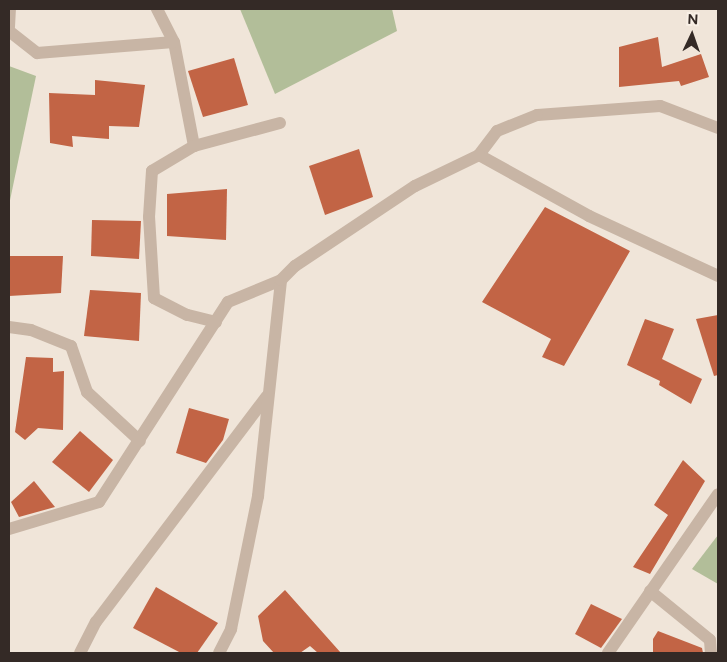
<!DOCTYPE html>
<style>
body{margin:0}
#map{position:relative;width:727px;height:662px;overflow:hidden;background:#f0e5d9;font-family:Figtree,sans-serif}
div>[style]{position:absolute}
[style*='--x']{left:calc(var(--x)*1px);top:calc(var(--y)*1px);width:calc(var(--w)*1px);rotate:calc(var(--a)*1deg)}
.green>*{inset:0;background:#b2be99}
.building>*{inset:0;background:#c26445}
.minor>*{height:12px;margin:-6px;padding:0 6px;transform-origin:6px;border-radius:6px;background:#c8b5a5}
span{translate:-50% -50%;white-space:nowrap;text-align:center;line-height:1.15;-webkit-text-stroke:4px #f8efe5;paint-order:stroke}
.frame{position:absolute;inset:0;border:10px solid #342a26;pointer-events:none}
.north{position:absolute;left:667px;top:10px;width:50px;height:50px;-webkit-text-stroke:4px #f8efe5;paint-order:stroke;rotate:3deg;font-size:14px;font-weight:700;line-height:20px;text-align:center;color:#342a26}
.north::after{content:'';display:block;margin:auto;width:18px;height:22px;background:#342a26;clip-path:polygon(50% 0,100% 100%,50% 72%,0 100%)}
</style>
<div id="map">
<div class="green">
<i style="clip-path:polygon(240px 9px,392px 9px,397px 31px,275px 94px)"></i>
<i style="clip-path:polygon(9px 66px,36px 76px,9px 205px)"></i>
<i style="clip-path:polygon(718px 535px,718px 584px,692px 569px)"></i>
</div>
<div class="building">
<i style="clip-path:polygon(658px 37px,662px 67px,701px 54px,709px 77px,681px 86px,679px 81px,619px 87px,619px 47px)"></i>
<i style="clip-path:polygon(234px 58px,248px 105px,203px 117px,188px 71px)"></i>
<i style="clip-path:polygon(95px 80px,145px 85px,139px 127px,109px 126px,109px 139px,72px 136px,73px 147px,50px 143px,49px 93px,95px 95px)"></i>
<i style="clip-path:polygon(359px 149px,373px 197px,325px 215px,309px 166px)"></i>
<i style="clip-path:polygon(227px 189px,226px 240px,167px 236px,167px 194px)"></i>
<i style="clip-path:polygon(545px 207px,630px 251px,564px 366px,542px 357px,551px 339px,482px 302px)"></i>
<i style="clip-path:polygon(92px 220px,141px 221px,139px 259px,91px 256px)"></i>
<i style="clip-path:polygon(9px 256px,63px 256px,61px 293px,9px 296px)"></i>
<i style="clip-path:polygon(90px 290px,141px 293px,139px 341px,84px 336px)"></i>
<i style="clip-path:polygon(718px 315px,718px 375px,714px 376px,696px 319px)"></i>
<i style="clip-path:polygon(645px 319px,674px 329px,662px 359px,702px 379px,691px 404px,659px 385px,660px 381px,627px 365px)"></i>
<i style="clip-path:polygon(26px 357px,53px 358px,53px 372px,64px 371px,63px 430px,38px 428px,25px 440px,15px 432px)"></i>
<i style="clip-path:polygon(189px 408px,229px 419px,223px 440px,206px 463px,176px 453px)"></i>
<i style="clip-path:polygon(80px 431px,113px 460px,89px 492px,52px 462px)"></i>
<i style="clip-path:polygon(683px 460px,705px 481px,650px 574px,633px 567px,668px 515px,654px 505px)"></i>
<i style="clip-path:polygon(34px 481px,55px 507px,19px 517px,11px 502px)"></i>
<i style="clip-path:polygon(156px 587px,218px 623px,197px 653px,181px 653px,133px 628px)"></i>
<i style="clip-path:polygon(285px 590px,341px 653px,318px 653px,310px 646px,300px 653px,274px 653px,263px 641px,258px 616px)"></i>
<i style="clip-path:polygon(591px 604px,622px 619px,601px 648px,575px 634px)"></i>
<i style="clip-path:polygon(658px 631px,702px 648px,703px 653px,653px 653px,653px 639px)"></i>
</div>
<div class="minor">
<i style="--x:157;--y:9;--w:37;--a:63"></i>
<i style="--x:174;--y:42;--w:106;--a:79.1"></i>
<i style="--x:9;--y:27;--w:18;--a:-87"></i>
<i style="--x:9;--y:31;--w:36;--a:38"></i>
<i style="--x:37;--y:53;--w:137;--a:-4.6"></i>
<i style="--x:718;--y:128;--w:62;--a:-159.2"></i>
<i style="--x:660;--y:106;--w:123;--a:175.8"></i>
<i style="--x:537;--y:115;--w:43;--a:158.2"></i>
<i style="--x:497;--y:131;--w:30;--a:127"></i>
<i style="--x:479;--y:155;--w:126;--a:29"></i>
<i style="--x:589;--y:216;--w:142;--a:24.9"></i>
<i style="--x:216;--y:322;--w:30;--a:-166"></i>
<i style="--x:187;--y:315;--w:37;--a:-153"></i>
<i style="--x:154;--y:298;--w:81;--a:-93.5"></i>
<i style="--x:149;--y:217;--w:46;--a:-86.3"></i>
<i style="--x:152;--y:171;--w:49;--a:-30.8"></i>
<i style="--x:194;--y:146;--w:89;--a:-15"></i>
<i style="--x:9;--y:327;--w:22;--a:8"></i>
<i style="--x:31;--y:330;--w:43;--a:21.8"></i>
<i style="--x:71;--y:346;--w:49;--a:70.8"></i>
<i style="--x:87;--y:392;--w:72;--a:42.8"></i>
<i style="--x:9;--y:529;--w:94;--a:-16.7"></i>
<i style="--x:99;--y:502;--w:238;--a:-57.2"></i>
<i style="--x:228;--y:302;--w:57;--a:-22.5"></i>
<i style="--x:650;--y:591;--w:77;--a:39.2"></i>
<i style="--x:710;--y:640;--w:13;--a:86"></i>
<i style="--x:80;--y:653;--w:35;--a:-63"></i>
<i style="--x:96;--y:622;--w:283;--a:-52.9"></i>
<i style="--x:219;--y:653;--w:27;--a:-63"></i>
<i style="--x:231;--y:629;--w:136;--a:-78.5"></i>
<i style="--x:258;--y:496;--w:217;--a:-83.9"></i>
<i style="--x:281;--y:280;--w:20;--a:-45"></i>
<i style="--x:295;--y:266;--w:144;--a:-33.7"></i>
<i style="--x:415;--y:186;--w:71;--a:-25.8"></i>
<i style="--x:608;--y:653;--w:193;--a:-55.3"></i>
</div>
<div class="frame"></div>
<div class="north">N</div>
</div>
